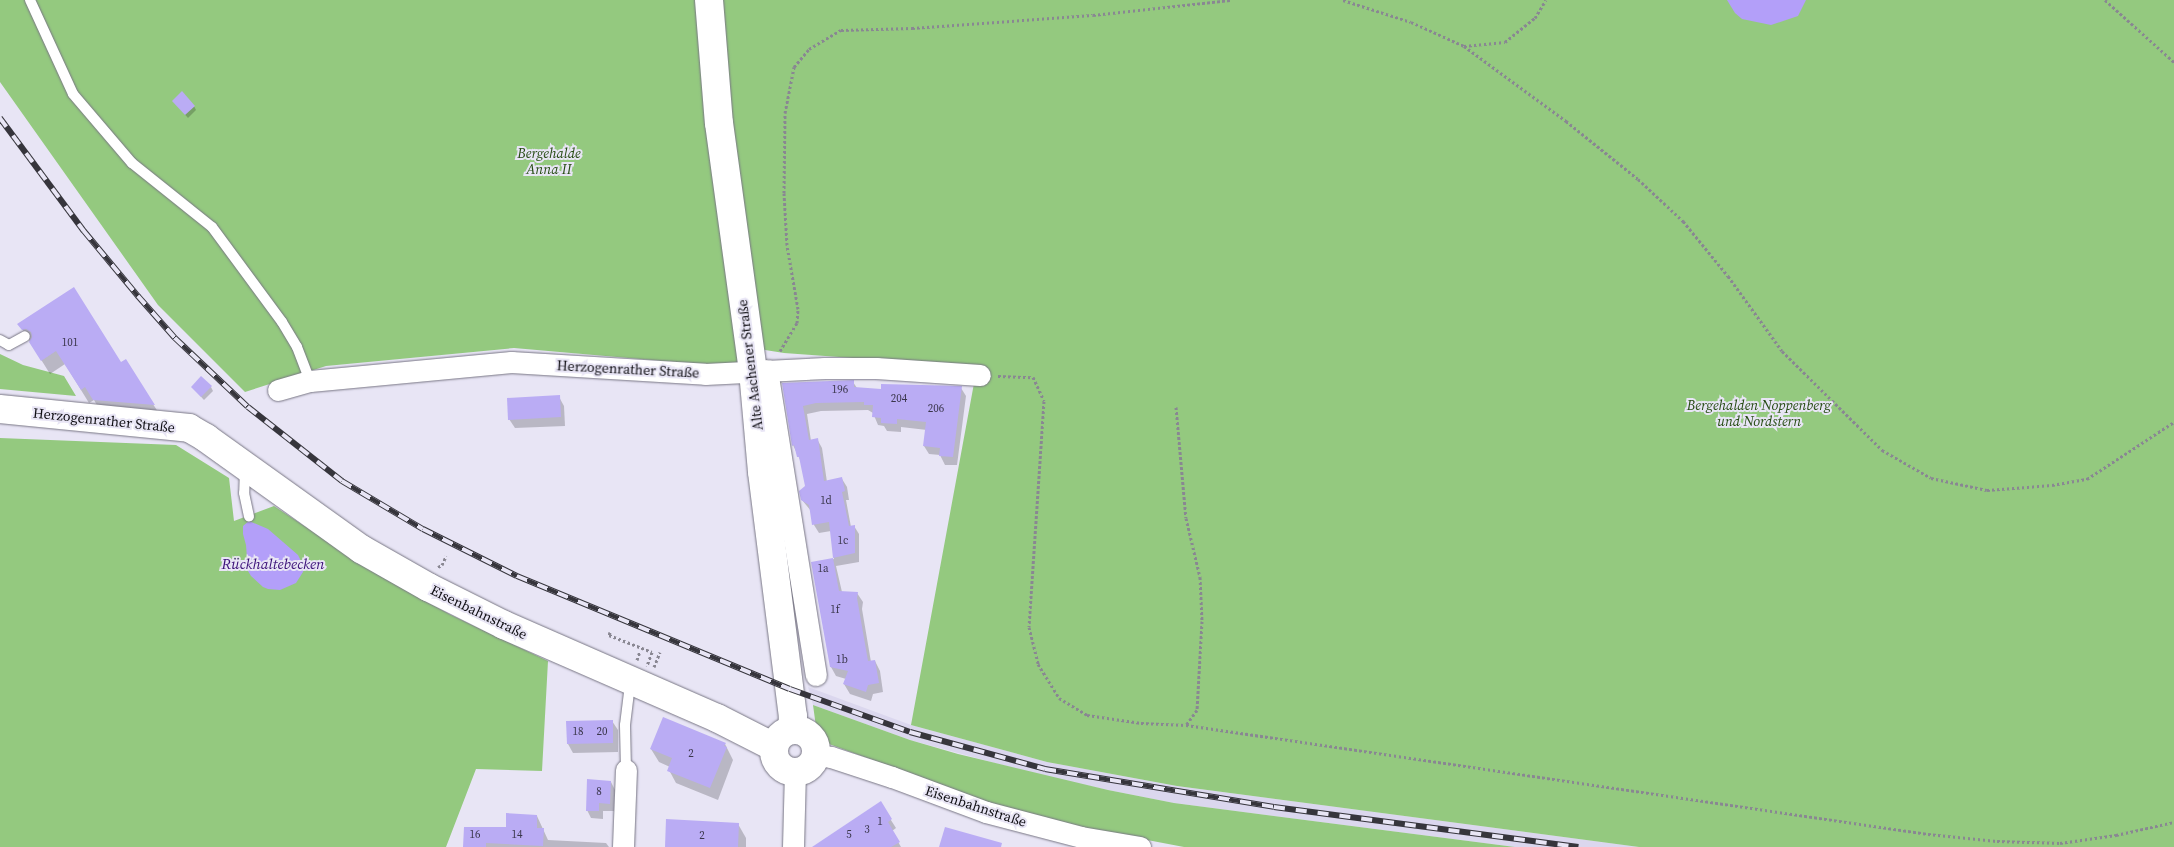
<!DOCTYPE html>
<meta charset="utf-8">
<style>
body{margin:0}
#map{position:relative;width:2174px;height:847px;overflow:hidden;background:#e8e5f5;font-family:"Source Serif 4",serif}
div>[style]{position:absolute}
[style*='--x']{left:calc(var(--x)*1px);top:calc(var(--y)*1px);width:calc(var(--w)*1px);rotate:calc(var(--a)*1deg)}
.built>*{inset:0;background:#dbd7ee}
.green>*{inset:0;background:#94c97f}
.water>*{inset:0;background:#b39ff9}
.shadow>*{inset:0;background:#0003}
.building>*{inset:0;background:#baacf4}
.path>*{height:3px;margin-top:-1.5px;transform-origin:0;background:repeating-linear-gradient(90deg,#898792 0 2.5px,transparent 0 5px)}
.roads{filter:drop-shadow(0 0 1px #787684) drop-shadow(0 0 1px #787684)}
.lane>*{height:10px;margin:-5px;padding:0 5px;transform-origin:5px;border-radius:5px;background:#fff}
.street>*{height:21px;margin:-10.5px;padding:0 10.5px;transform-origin:10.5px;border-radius:10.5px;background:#fff}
.secondary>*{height:28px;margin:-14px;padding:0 14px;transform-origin:14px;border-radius:14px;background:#fff}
.secondary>.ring{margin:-14px;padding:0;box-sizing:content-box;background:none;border:28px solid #fff;border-radius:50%}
.rail>*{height:5.5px;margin-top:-2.75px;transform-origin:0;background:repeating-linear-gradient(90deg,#e8e5f5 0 11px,#36353c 0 22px);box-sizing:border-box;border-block:1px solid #36353c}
span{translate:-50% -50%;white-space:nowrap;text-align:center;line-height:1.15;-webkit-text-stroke:4px #e8e5f5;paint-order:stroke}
.number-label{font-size:11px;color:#3a364b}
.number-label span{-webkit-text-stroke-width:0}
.park-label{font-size:14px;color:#254b12;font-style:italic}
.street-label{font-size:14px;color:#0f0e13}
.water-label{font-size:15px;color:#3a0f78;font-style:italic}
</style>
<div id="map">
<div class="built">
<i style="clip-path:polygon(808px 687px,911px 725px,1047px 762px,1177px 786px,1639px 847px,1515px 847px,1174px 803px,1108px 790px,1043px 776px,910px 740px,813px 705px)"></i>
</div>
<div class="green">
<i style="clip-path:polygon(0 0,697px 0,743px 368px,514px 348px,326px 366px,245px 392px,158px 305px,0 82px)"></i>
<i style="clip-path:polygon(712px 0,2174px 0,2174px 847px,1639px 847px,1177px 786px,1047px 762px,911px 725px,977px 367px,784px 353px,759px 349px)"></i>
<i style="clip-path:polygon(0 354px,23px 365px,64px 376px,76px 396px,0 389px)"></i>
<i style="clip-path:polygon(0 438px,176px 445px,229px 478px,234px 521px,274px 506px,382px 577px,451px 615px,548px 661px,542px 771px,476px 769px,446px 847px,0 847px)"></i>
<i style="clip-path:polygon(813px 705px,910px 740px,958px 754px,1108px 790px,1174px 803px,1515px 847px,1184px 847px,1079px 827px,1008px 810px,829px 744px,817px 734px)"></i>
</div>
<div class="water">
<i style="clip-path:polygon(1727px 0,1806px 0,1798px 16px,1771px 25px,1742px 19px,1735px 13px)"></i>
<i style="clip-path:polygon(249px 521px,268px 529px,298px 555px,304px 567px,303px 572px,296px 583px,280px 590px,268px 589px,263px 587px,251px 576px,248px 571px,246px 545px,243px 534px,243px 526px)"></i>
</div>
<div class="shadow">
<i style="clip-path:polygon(173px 101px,194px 106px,196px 110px,188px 118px)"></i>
<i style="clip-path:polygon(19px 324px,121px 364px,125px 361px,162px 418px,102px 414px,94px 400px,89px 403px,65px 364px,50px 374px)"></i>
<i style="clip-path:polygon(853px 382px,857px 388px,882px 390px,961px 388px,966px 396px,957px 465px,945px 465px,940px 455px,929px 454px,924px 446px,927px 430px,901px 427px,901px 432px,887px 431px,884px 426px,878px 425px,873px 413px,868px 410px,821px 411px,807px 414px,811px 441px,817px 439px,822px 448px,827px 482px,842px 479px,847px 487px,849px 500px,846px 500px,851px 527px,854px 526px,859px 534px,859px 562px,836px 566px,842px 592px,857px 593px,863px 602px,862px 609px,871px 662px,875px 661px,880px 671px,883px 692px,873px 694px,871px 701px,850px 694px,844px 684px,846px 679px,836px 676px,831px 667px,812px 563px,834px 559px,831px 531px,819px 533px,814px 525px,811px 511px,802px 500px,806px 487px,802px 464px,793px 445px,783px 384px)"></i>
<i style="clip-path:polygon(192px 387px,211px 387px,213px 391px,204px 400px)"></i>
<i style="clip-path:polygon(559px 397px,564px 406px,565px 426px,515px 428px,509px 419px)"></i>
<i style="clip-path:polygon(612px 721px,618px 730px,618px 752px,573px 753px,568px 744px)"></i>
<i style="clip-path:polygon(725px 744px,733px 760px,718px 800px,676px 783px,669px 770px,670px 767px,659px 762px,651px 749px)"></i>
<i style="clip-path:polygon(611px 782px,615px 790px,614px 811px,603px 811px,603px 819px,591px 818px,587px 810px)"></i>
<i style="clip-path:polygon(880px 803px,896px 828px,892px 831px,901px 847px,826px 847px)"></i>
<i style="clip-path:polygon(537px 816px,548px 840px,606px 843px,609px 847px,465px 847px)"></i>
<i style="clip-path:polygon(738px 824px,746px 838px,746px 847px,666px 847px)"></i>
</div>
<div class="building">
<i style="clip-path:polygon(182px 91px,195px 106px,185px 115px,172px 101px)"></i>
<i style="clip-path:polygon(74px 287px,121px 362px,126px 359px,155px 405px,93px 400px,85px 387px,81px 390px,56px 351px,41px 361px,29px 342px,32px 337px,31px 332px,26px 329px,22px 330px,17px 324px)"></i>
<i style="clip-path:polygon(201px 376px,212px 386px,201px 397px,191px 387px)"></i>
<i style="clip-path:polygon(854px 380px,854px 387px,881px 389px,881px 384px,962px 386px,953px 457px,939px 456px,940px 448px,923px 446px,926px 422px,897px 419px,897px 424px,881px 423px,881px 418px,872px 417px,873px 405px,864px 405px,864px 402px,816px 403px,803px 406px,809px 440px,818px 438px,824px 481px,842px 477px,845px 491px,842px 492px,849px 526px,855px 525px,855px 553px,833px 558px,829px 522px,812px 525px,809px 505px,801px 500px,799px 491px,805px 486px,799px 457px,797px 457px,794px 445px,792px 446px,782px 383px)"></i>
<i style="clip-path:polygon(560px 395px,561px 417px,508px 420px,507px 398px)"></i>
<i style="clip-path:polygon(833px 558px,839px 591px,858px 592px,857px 598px,868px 661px,875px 660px,879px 683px,868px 685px,866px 692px,843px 684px,848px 671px,830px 667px,811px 562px)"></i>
<i style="clip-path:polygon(663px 717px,726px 743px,724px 746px,727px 747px,710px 788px,667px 771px,672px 758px,650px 749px)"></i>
<i style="clip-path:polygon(613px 720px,613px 743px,567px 744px,566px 721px)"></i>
<i style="clip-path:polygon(587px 779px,611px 781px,610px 804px,599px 803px,599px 811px,586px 811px)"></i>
<i style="clip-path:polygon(881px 801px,892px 819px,888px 822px,900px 842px,891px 847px,812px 847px)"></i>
<i style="clip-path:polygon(506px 813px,537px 815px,537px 828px,544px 828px,543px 846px,486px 843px,486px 847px,463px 847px,464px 827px,506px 827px)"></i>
<i style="clip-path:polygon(666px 819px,739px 823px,738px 847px,665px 847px)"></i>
<i style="clip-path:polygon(945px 827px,1002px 843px,1001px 847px,939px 847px)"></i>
</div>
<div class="path">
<i style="--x:1343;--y:0;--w:71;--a:17.9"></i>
<i style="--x:1411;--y:22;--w:58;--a:24.4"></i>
<i style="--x:1464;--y:46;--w:127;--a:36.3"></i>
<i style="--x:1566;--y:121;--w:92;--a:38.9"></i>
<i style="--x:1638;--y:179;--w:62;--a:43"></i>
<i style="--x:1683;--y:221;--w:71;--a:50.7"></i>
<i style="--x:1728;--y:276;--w:92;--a:54.2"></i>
<i style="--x:1782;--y:351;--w:141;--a:44.7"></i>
<i style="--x:1882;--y:450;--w:56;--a:29.7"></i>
<i style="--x:1931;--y:478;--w:57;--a:12.1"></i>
<i style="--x:1987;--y:490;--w:65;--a:-4.4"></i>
<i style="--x:2052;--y:485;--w:36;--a:-10"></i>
<i style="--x:2087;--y:479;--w:104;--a:-33.2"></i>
<i style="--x:2105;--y:0;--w:93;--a:41.9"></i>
<i style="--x:1464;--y:46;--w:41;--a:-5.6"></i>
<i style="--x:1505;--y:42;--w:38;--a:-39"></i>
<i style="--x:1535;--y:18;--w:21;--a:-59"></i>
<i style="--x:780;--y:351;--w:33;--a:-59"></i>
<i style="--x:797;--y:323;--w:14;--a:-86"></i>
<i style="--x:798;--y:309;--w:65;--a:-99.8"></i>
<i style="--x:787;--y:245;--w:52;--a:-93.3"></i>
<i style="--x:784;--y:193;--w:80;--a:-89.3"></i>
<i style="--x:785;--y:113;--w:47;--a:-78.9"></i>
<i style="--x:794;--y:67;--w:23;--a:-50"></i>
<i style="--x:809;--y:49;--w:37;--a:-31"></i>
<i style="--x:841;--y:30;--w:71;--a:-1.6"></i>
<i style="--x:912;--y:28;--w:181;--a:-4.1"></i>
<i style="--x:1093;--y:15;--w:138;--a:-6.2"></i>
<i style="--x:998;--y:376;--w:35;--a:2"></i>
<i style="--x:1033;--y:377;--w:26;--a:65"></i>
<i style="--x:1044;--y:401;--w:226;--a:93.8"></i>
<i style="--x:1029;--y:627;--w:38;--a:76"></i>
<i style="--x:1038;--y:664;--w:40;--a:58"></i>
<i style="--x:1059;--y:698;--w:33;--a:31"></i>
<i style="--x:1087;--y:715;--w:55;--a:8.4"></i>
<i style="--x:1141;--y:723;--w:45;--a:2.5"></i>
<i style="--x:1186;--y:725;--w:750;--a:8.36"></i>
<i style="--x:1928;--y:834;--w:69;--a:5.8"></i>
<i style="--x:1997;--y:841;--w:63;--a:1.8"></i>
<i style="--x:2060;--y:843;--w:57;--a:-8.1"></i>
<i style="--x:2116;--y:835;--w:59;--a:-12.6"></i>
<i style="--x:1176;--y:407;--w:111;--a:84.9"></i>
<i style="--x:1186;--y:518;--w:61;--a:76.7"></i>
<i style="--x:1200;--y:577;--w:44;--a:87.4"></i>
<i style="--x:1202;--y:621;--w:89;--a:93.2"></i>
<i style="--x:1197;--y:710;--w:19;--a:126"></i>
<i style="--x:438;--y:567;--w:4;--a:-27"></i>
<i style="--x:442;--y:565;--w:10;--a:-66"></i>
<i style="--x:610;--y:632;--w:3;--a:108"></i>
<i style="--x:609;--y:635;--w:46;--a:21.6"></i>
<i style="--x:652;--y:652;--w:15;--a:110"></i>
<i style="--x:637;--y:660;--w:9;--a:-72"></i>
<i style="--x:654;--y:667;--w:16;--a:-68"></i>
</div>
<div class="roads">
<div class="lane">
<i style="--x:30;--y:0;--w:103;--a:65.4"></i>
<i style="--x:73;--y:94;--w:91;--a:49.5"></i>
<i style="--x:132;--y:163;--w:102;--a:38.7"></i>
<i style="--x:212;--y:227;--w:118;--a:53.6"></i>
<i style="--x:282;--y:322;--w:29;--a:59"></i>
<i style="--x:297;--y:347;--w:36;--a:69"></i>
<i style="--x:0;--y:340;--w:10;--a:29"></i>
<i style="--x:9;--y:345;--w:18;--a:-29"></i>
<i style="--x:245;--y:470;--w:23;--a:92"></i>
<i style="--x:244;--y:493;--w:24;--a:78"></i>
<i style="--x:626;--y:770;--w:45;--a:-91.3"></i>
<i style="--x:625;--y:725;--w:34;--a:-83"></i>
<i style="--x:629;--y:691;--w:10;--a:-66"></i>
</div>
<div class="street">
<i style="--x:767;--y:370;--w:309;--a:80.9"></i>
<i style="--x:278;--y:390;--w:33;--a:-16"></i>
<i style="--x:310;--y:381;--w:202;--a:-5.4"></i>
<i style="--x:511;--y:362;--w:194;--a:3.5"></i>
<i style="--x:705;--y:374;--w:120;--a:-2.9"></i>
<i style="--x:825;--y:368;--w:51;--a:0"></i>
<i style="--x:876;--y:368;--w:104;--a:3.9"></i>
<i style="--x:815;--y:755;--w:16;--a:7"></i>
<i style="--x:831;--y:757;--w:64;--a:18.2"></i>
<i style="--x:892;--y:777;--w:100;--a:20.4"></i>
<i style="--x:986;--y:812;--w:98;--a:14.7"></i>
<i style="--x:1081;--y:837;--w:60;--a:9.6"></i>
<i style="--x:623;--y:847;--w:77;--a:-87.8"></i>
<i style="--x:793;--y:847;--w:75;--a:-88.5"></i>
</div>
<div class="secondary">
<i style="--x:709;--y:0;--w:123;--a:85.4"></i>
<i style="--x:719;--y:123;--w:250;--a:82.2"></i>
<i style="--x:753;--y:371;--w:101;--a:84.9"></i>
<i style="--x:762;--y:472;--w:246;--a:82.8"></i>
<i style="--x:793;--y:716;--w:14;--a:94"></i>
<i style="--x:0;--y:409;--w:190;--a:5.7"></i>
<i style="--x:189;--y:428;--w:20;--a:30"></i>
<i style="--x:206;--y:438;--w:191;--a:35.6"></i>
<i style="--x:361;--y:549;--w:77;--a:29.6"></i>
<i style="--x:428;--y:587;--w:85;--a:26.6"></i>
<i style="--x:504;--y:625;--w:232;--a:23.6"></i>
<i style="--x:717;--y:718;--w:64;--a:27"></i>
<i class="ring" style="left:774px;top:730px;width:14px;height:14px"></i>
</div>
</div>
<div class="rail">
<i style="--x:0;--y:118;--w:141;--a:53.4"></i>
<i style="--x:84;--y:231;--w:85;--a:50.3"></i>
<i style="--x:138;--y:296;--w:56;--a:48.6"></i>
<i style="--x:175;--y:338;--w:100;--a:43.4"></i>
<i style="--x:248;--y:407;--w:120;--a:38.2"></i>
<i style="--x:342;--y:481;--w:94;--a:30.7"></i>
<i style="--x:423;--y:529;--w:105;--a:26.6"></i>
<i style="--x:517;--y:576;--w:295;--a:22.5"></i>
<i style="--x:790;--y:689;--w:127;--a:19.7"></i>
<i style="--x:910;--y:732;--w:140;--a:15.3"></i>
<i style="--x:1045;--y:769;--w:232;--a:9.4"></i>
<i style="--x:1274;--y:807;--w:307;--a:7.5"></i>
</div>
<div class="number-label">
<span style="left:70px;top:343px">101</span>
<span style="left:840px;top:390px">196</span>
<span style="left:899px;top:399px">204</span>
<span style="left:936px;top:409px">206</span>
<span style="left:826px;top:501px">1d</span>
<span style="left:843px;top:541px">1c</span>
<span style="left:823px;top:569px">1a</span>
<span style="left:835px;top:610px">1f</span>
<span style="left:842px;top:660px">1b</span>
<span style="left:578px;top:732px">18</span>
<span style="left:602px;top:732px">20</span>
<span style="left:691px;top:754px">2</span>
<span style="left:599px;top:792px">8</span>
<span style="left:880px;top:822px">1</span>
<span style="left:867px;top:830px">3</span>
<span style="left:475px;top:835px">16</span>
<span style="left:517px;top:835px">14</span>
<span style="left:849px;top:835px">5</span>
<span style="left:702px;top:836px">2</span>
</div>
<div class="park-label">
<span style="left:549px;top:161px">Bergehalde<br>Anna II</span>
<span style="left:1759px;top:413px">Bergehalden Noppenberg<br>und Nordstern</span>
</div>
<div class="street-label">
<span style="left:750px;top:365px;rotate:-97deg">Alte Aachener Straße</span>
<span style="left:628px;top:369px;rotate:3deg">Herzogenrather Straße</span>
<span style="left:104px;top:420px;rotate:6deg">Herzogenrather Straße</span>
<span style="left:479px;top:612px;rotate:26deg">Eisenbahnstraße</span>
<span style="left:976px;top:806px;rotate:18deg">Eisenbahnstraße</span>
</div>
<div class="water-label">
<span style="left:273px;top:564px">Rückhaltebecken</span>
</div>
</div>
